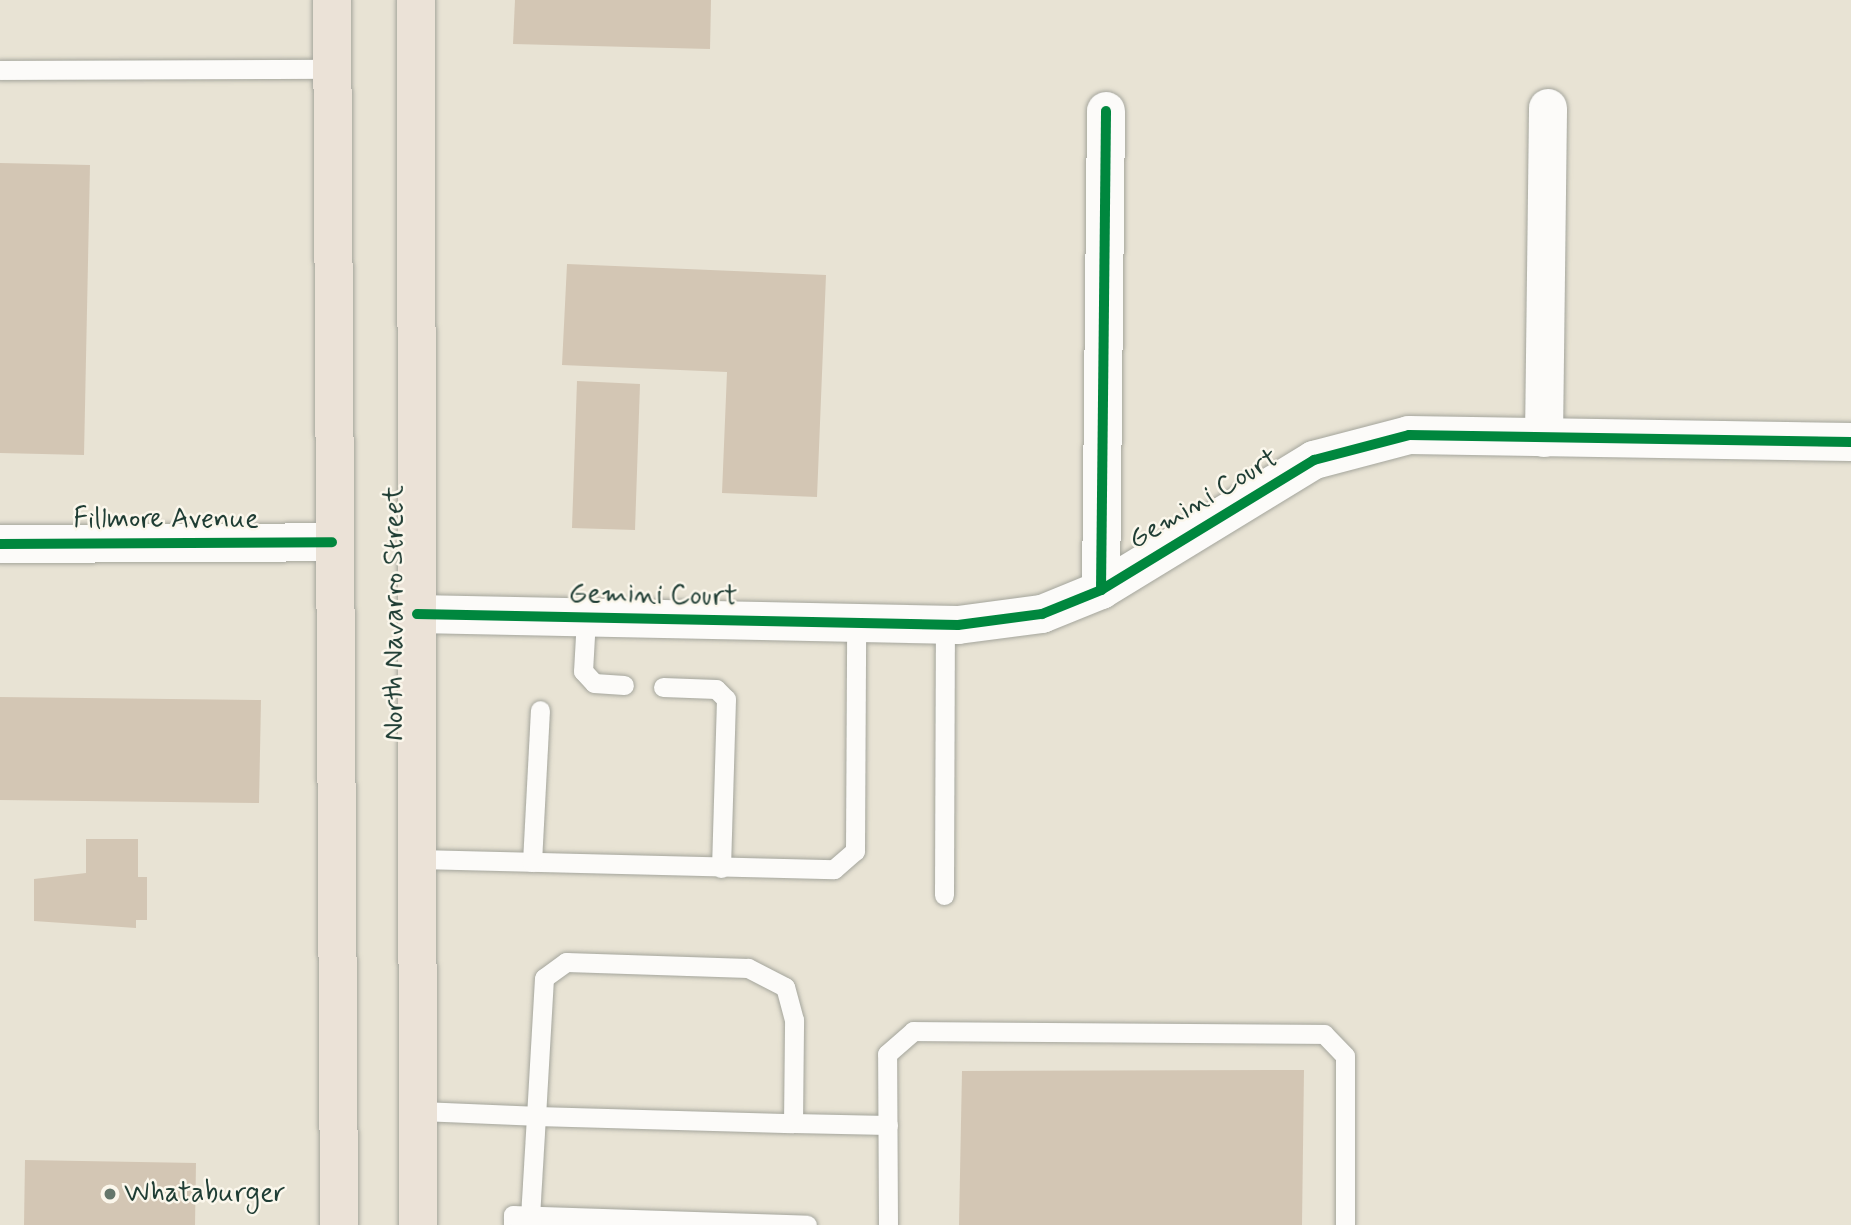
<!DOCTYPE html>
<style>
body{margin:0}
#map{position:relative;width:1851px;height:1225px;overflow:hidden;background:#e8e3d4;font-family:Mynerve,sans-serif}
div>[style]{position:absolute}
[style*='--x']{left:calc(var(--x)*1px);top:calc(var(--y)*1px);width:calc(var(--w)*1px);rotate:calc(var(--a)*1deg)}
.building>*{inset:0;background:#d3c6b4}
.roads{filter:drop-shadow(0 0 2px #a4a59c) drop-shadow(0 0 2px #a4a59c)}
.service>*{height:19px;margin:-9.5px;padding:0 9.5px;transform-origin:9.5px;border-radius:9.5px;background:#fcfbf9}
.minor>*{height:38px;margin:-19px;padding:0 19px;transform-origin:19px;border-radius:19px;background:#fcfbf9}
.primary>*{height:38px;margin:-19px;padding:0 19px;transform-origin:19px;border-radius:19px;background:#ebe2d7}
.cycleway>*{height:10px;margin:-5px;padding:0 5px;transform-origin:5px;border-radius:5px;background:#00873e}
.dots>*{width:19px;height:19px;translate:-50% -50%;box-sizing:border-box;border:4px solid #fbf7ec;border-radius:50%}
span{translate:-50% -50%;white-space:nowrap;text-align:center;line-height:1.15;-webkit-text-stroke:5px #fbf7ec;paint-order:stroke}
.street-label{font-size:28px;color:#1f3d34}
.poi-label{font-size:28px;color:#1f3d34}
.left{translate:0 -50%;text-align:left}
</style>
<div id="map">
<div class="building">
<i style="clip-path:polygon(515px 0,711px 0,710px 49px,513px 44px)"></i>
<i style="clip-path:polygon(0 163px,90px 165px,84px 455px,0 453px)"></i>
<i style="clip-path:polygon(567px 264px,826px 275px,817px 497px,722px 493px,727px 372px,562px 365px)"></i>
<i style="clip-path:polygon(577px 381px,640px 384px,635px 530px,572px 528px)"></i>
<i style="clip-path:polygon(0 697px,261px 700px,259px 803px,0 800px)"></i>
<i style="clip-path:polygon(86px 839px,138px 839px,138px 877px,147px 877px,147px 920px,136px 920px,136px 928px,34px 921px,34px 879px,86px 873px)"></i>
<i style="clip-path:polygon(1304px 1070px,1302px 1225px,959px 1225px,962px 1071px)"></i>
<i style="clip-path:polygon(25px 1160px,196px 1163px,195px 1225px,24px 1225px)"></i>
</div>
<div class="roads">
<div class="service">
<i style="--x:0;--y:70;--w:333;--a:-0.2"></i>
<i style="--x:586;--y:618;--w:53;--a:93.2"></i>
<i style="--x:583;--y:671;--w:16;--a:47"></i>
<i style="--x:594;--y:683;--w:30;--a:4"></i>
<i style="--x:663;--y:687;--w:53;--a:2.2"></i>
<i style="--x:716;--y:689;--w:14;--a:45"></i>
<i style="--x:726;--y:699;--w:169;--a:91.7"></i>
<i style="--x:418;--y:859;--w:416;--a:1.4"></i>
<i style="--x:834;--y:869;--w:28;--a:-41"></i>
<i style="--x:855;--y:851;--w:228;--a:-89.7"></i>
<i style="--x:532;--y:862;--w:152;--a:-87"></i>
<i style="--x:944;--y:895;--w:270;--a:-89.8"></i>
<i style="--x:418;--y:1111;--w:118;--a:2.4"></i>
<i style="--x:536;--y:1116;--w:100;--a:93.4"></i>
<i style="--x:793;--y:1123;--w:103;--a:-89.4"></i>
<i style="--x:794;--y:1020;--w:34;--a:-105"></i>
<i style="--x:785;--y:987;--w:42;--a:-152.8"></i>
<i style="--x:748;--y:968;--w:182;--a:-178.1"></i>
<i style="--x:566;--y:962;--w:27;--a:144"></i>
<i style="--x:544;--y:978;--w:138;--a:93.3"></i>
<i style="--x:536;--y:1116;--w:257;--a:1.6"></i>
<i style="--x:793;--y:1123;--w:95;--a:1.2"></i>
<i style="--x:513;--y:1225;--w:10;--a:-90"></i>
<i style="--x:513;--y:1215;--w:294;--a:1.9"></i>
<i style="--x:888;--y:1225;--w:171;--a:-90.3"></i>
<i style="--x:887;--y:1054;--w:35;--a:-41"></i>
<i style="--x:913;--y:1031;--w:411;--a:0.4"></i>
<i style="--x:1324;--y:1034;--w:30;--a:46"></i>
<i style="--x:1345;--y:1056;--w:169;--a:90"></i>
</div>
<div class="minor">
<i style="--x:1544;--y:438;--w:330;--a:-89.3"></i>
<i style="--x:0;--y:544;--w:332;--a:-0.3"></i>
<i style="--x:1101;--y:590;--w:479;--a:-89.4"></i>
<i style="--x:417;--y:614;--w:541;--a:1.16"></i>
<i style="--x:958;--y:625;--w:85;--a:-7.5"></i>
<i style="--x:1042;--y:614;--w:64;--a:-22.1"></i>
<i style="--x:1101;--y:590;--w:250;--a:-31.4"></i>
<i style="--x:1314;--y:460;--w:98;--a:-14.7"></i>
<i style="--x:1409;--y:435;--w:442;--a:0.9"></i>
</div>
<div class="primary">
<i style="--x:332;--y:0;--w:1225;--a:89.67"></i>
<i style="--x:416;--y:0;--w:1225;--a:89.91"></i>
</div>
</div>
<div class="cycleway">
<i style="--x:0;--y:544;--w:332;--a:-0.3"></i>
<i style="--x:1101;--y:590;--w:479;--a:-89.4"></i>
<i style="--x:417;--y:614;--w:541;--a:1.16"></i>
<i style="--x:958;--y:625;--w:85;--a:-7.5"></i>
<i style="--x:1042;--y:614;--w:64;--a:-22.1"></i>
<i style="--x:1101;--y:590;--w:250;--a:-31.4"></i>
<i style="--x:1314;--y:460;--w:98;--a:-14.7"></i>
<i style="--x:1409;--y:435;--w:442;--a:0.9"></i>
</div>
<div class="dots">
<i style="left:110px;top:1194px;background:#65776c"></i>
</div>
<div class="street-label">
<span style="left:1204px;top:500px;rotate:-31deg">Gemini Court</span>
<span style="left:166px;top:520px">Fillmore Avenue</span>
<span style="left:653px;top:596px;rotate:1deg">Gemini Court</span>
<span style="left:395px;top:613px;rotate:-90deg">North Navarro Street</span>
</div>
<div class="poi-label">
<span class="left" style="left:124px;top:1194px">Whataburger</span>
</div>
</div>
